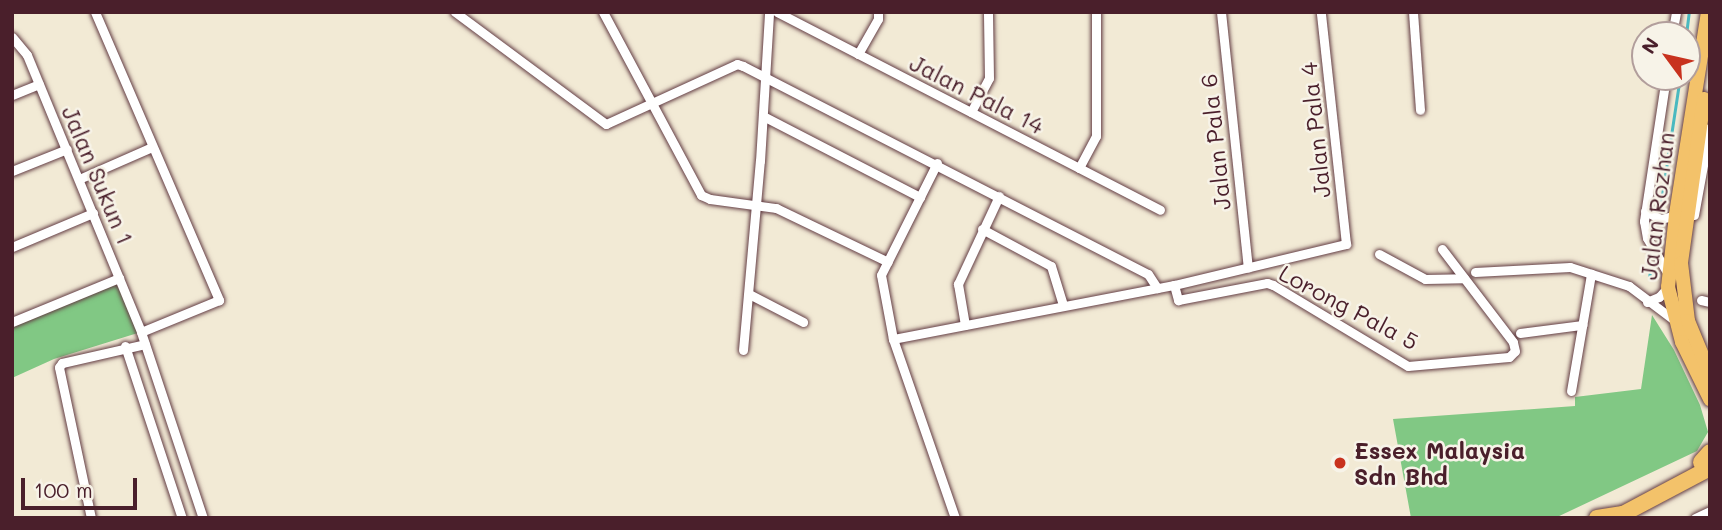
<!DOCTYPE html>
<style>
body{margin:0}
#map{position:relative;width:1722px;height:530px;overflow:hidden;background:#f2ead5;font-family:Mali,sans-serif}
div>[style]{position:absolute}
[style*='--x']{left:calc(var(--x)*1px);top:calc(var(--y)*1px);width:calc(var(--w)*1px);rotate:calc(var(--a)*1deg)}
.green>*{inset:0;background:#81c884}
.stream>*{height:2.5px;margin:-1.25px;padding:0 1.25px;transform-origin:1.25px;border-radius:1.25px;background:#4ab9c0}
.roads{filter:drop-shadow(0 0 2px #633d44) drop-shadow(0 0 2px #633d44)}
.street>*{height:9px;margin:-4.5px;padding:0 4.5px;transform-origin:4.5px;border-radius:4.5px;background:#fff}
.primary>*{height:14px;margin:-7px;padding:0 7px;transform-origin:7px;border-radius:7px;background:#f3c26a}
.highway>*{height:16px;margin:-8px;padding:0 8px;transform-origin:8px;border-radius:8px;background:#f3c26a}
.dots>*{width:19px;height:19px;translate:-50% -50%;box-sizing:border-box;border:4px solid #f7f3e8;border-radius:50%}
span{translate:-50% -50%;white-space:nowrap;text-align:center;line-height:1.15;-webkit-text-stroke:5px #f7f3e8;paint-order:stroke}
.street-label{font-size:23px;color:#4a1f2b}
.poi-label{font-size:23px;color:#4a1f2b;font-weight:700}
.left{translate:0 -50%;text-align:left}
.frame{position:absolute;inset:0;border:14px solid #4a1f2b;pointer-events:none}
.north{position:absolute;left:1631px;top:21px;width:70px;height:70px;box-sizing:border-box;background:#f7f3e8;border:2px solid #b29e9c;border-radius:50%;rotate:303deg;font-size:19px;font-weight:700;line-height:28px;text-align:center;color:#4a1f2b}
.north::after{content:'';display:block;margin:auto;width:24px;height:32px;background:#c8321e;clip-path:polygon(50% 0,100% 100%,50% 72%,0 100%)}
.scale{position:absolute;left:21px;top:478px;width:116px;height:32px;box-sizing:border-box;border:4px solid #4a1f2b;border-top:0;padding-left:9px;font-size:21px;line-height:24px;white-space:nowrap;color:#4a1f2b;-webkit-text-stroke:5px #f7f3e8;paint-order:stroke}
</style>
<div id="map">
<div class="green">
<i style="clip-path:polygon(119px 278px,141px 332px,54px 359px,12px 378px,12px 322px)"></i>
<i style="clip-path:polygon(1652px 315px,1674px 350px,1700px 405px,1708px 432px,1697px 451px,1555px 518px,1411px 518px,1393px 419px,1575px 406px,1575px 397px,1641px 389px)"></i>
</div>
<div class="stream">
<i style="--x:1686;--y:35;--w:23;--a:-83"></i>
<i style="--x:1661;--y:202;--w:126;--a:-81.4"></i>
<i style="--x:1649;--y:278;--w:12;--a:-81"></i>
</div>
<div class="roads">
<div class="street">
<i style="--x:95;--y:12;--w:314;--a:66.7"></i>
<i style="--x:219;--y:300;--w:84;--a:157.7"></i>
<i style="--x:455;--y:12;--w:188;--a:36.6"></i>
<i style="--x:606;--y:124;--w:144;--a:-24.6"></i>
<i style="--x:737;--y:64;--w:6;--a:18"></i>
<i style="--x:743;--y:66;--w:455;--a:27.2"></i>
<i style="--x:1148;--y:274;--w:17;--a:57"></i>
<i style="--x:603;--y:12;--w:208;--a:61.8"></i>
<i style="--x:701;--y:195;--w:10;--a:24"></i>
<i style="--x:710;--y:199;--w:67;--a:7.8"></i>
<i style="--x:776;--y:208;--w:124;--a:25.7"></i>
<i style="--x:777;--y:12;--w:431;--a:27.3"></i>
<i style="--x:1221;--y:12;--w:257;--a:84"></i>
<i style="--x:1413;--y:12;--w:98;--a:85.9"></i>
<i style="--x:1672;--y:35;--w:23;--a:-80"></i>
<i style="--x:12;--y:37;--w:23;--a:50"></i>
<i style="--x:27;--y:55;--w:300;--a:67.6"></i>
<i style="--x:141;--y:332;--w:196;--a:71.6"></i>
<i style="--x:858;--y:54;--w:40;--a:-60.3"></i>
<i style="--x:878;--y:19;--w:7;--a:-90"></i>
<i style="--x:1666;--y:77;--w:146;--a:98.7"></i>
<i style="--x:1644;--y:221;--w:17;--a:80"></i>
<i style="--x:1647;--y:238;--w:42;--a:59.7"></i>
<i style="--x:12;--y:95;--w:29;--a:-22"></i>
<i style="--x:971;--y:112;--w:38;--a:-62"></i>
<i style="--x:989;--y:78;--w:66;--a:-90.9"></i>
<i style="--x:763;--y:116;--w:177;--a:27.3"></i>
<i style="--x:937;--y:163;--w:125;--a:116.6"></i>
<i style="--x:881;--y:275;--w:65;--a:79.4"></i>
<i style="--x:893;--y:339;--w:189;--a:70.9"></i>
<i style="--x:1079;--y:168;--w:36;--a:-62"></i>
<i style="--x:1096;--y:136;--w:124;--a:-90"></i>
<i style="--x:12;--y:171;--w:59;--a:-21.8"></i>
<i style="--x:79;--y:179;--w:80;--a:-23.7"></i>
<i style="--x:1645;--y:211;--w:18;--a:27"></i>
<i style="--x:1661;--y:219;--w:16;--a:-15"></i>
<i style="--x:1694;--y:215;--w:89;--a:-79.7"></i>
<i style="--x:982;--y:229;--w:78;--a:28.2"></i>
<i style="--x:1051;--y:266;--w:41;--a:72.9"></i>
<i style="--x:12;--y:247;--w:88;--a:-22.8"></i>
<i style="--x:1379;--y:254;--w:52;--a:28.5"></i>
<i style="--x:1425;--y:279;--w:39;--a:-1"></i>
<i style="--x:1475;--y:272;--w:95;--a:-3"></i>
<i style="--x:1570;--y:267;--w:62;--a:17.9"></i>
<i style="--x:1629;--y:286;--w:56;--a:37.1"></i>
<i style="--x:1174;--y:285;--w:16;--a:75"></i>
<i style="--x:1178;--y:300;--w:91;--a:-10.8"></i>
<i style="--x:1267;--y:283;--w:6;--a:18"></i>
<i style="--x:1273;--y:285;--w:157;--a:31"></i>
<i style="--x:1408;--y:366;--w:101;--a:-5.1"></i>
<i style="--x:1509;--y:357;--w:8;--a:-45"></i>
<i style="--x:1515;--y:351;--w:9;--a:-103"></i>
<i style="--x:1513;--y:342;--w:117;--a:-127.4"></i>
<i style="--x:749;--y:294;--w:61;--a:27.4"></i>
<i style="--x:1701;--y:300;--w:9;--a:13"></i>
<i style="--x:1647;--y:302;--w:13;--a:-23"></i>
<i style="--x:1659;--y:297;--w:13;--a:-48"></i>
<i style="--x:12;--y:322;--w:116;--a:-22.4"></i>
<i style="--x:965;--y:325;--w:42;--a:-99.7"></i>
<i style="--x:958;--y:284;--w:97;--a:-65"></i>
<i style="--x:1520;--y:333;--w:63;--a:-7.4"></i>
<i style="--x:893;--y:339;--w:286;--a:-10.9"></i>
<i style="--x:1174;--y:285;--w:177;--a:-13.4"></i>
<i style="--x:1346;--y:244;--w:233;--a:-96.2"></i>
<i style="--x:125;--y:346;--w:181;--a:71.7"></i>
<i style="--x:743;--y:350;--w:190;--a:-84.9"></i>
<i style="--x:760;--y:161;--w:149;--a:-86.5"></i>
<i style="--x:1571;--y:391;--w:119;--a:-80.3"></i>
<i style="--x:91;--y:518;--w:154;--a:-102"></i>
<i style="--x:59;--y:367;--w:5;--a:-53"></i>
<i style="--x:62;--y:363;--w:85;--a:-12.9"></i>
<i style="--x:1695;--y:518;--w:17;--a:-25"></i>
</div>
<div class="primary">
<i style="--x:1708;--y:12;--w:206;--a:99"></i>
<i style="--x:1676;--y:215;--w:72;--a:96.3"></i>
<i style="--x:1668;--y:287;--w:57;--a:75.7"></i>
<i style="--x:1682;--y:342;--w:64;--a:63.8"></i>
<i style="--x:1704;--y:99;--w:166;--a:98"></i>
<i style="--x:1681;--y:263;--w:58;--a:83.1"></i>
<i style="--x:1688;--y:321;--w:57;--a:67.5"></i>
</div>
<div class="highway">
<i style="--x:1701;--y:462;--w:13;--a:-48"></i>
<i style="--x:1597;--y:518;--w:26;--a:-9"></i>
<i style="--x:1623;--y:514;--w:98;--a:-27.9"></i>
</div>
</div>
<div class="dots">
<i style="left:1340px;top:463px;background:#c8321e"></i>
</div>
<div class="street-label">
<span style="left:977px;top:94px;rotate:27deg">Jalan Pala 14</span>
<span style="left:1315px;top:130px;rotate:-96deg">Jalan Pala 4</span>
<span style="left:1215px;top:142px;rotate:-96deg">Jalan Pala 6</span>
<span style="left:98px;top:175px;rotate:67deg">Jalan Sukun 1</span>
<span style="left:1657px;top:206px;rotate:-83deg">Jalan Rozhan</span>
<span style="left:1349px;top:307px;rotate:28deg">Lorong Pala 5</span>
</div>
<div class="poi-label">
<span class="left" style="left:1354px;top:463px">Essex Malaysia<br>Sdn Bhd</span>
</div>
<div class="frame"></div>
<div class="north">N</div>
<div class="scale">100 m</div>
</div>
